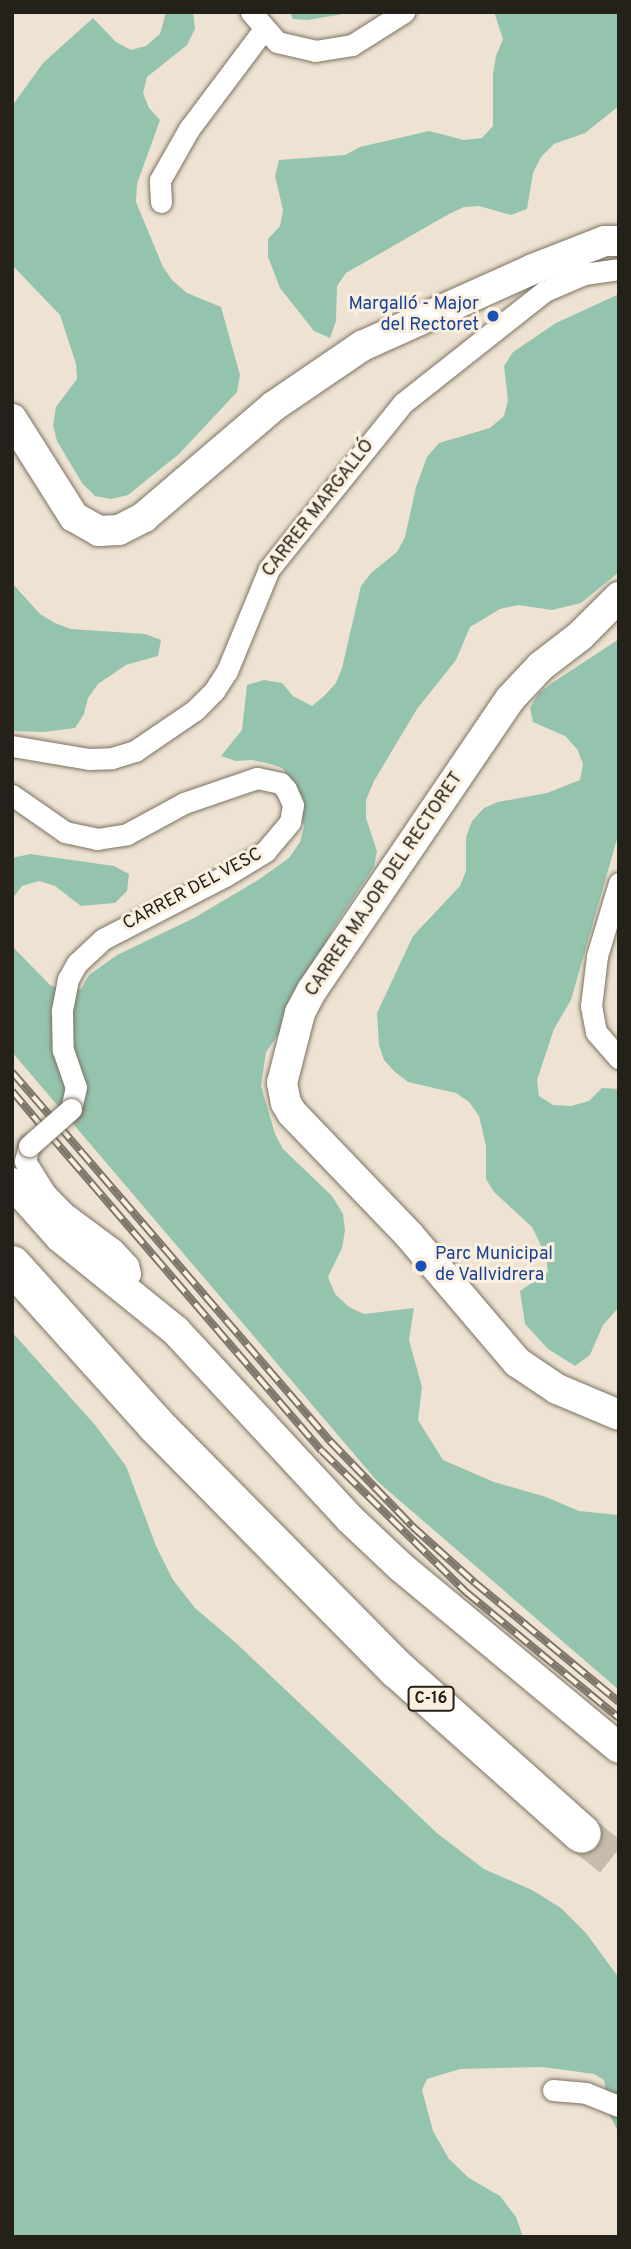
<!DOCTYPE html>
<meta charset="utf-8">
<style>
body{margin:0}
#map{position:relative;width:631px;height:2249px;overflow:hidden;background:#eee3d2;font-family:Overpass,sans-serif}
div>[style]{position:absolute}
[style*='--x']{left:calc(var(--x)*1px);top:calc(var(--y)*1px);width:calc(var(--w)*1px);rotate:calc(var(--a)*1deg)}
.green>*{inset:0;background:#95c4ae}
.highway-tunnel>*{height:38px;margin-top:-19px;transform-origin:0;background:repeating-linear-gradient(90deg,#c6bcad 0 38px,transparent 0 57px)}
.roads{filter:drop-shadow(0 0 2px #7c7263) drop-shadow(0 0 2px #7c7263)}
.street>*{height:21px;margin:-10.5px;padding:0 10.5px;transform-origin:10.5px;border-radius:10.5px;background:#fff}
.secondary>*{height:30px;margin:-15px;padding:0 15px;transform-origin:15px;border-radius:15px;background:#fff}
.highway>*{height:38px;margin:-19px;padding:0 19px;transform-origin:19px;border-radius:19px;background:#fff}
.rail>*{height:8px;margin-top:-4px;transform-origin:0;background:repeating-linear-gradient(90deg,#fbf0df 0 16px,#7d766b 0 32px);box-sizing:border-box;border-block:2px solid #7d766b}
.bridges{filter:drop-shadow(0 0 2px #7c7263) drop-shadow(0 0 2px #7c7263)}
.street-bridge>*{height:21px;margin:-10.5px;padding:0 10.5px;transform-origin:10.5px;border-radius:10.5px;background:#fff}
.dots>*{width:19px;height:19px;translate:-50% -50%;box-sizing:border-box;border:4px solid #fbf0df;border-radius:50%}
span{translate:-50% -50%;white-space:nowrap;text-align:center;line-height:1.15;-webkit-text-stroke:6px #fbf0df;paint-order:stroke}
.shield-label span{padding:2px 5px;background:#fbf0df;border:2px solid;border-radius:5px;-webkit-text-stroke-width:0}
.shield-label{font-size:16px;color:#24201a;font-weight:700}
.transit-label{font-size:18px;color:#164399}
.right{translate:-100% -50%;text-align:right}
.left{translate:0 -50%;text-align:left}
.street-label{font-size:18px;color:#24201a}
.frame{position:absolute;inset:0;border:14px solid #24201a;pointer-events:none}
</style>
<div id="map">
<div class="green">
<i style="clip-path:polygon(166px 12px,193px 12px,195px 29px,187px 45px,147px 77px,143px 93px,149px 108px,160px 120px,137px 184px,136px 202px,163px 267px,172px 280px,187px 293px,221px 307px,240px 375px,237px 392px,179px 454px,128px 495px,111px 499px,95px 496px,82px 483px,57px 441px,53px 425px,56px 407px,77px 379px,76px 364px,60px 315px,12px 265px,12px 106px,43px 63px,93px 18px,116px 42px,131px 50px,146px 46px,160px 34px)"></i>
<i style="clip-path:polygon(290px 12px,355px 12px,308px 20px,293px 19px)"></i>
<i style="clip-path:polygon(494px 12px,619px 12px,619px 106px,585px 133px,554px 144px,541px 157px,533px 173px,527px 209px,511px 215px,479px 206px,464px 207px,449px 214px,346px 273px,337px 286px,336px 321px,330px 338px,314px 331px,280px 288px,268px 257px,268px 239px,280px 226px,283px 210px,275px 176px,279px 160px,345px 155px,360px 147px,429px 131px,464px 140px,482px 138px,493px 126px,493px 74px,496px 56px,503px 39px)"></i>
<i style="clip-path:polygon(619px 294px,619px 572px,581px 603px,552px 610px,518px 605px,500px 609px,470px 627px,456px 660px,417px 709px,374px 781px,366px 800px,366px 818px,377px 851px,374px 867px,333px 928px,296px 1009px,266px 1052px,261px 1086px,275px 1134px,283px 1149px,332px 1196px,343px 1214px,345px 1231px,342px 1248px,328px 1277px,335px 1294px,349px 1307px,364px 1314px,414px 1308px,409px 1340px,422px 1387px,418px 1420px,443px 1460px,494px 1482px,546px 1497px,579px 1511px,619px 1515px,619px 1690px,377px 1481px,12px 1052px,12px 946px,50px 985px,65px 991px,81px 989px,89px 975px,117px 955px,194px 918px,258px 880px,289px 858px,300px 842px,304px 827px,293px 781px,282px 768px,267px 763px,252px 760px,236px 761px,221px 756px,242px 730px,247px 685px,264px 680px,282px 683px,293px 696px,312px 706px,324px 696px,336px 683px,342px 668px,361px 586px,371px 573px,397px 552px,405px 537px,416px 487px,427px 457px,439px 443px,490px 428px,504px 416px,508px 400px,504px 366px,513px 352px,556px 323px)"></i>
<i style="clip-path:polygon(12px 583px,40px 614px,55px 623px,71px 629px,145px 634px,161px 640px,158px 656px,126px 665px,98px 684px,88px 698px,84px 714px,75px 728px,44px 732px,12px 731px)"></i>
<i style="clip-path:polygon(619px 639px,619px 832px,571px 1000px,554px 1029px,537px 1080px,539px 1096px,553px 1105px,571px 1106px,589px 1101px,602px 1088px,619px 1089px,619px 1307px,603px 1325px,590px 1355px,575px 1366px,548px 1349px,525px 1324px,520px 1291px,548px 1272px,546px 1256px,532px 1227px,494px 1192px,486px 1179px,486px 1146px,479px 1116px,469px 1102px,456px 1093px,408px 1082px,395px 1072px,384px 1060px,379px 1045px,377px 1013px,413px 936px,460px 886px,466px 871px,466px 837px,472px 821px,484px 808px,498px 802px,547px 793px,580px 780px,583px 764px,577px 749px,565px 736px,533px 722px,530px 708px,538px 694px,552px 683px)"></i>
<i style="clip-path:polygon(30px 854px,114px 866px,129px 874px,127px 891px,115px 903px,81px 906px,55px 886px,39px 881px,22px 886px,12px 899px,12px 858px)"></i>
<i style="clip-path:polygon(12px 1332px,95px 1425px,126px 1466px,156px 1546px,173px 1580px,195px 1608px,236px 1643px,438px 1834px,484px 1869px,532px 1890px,561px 1908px,586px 1933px,619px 1978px,619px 2133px,610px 2116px,604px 2080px,594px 2074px,543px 2067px,460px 2069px,427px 2079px,422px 2090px,433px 2131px,449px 2159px,469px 2178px,500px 2196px,516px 2217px,523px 2237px,12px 2237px)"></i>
</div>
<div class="highway-tunnel">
<i style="--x:582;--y:1834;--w:47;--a:38.1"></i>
</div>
<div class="roads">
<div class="street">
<i style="--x:251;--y:12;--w:40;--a:49"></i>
<i style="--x:277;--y:42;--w:39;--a:13"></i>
<i style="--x:315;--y:51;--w:37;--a:-9"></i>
<i style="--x:352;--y:45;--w:62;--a:-32.4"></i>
<i style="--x:161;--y:202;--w:22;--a:-93"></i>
<i style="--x:160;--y:180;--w:59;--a:-60.4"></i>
<i style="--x:189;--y:129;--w:125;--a:-53.1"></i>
<i style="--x:12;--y:746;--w:78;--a:9.6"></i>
<i style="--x:89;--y:759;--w:23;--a:-2"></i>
<i style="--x:112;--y:758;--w:24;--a:-17"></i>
<i style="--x:135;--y:751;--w:73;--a:-34.3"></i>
<i style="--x:195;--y:710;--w:27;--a:-45"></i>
<i style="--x:214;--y:691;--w:24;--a:-57"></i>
<i style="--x:227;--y:671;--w:110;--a:-67.6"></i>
<i style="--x:269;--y:569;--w:213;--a:-51.1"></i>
<i style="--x:403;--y:403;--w:181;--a:-38.3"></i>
<i style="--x:545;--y:291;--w:43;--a:-23.6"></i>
<i style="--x:584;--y:274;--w:35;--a:-8"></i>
<i style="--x:12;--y:795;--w:65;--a:34.9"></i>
<i style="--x:65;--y:832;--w:33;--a:12"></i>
<i style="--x:97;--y:839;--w:30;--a:-9"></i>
<i style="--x:127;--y:834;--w:65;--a:-28.5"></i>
<i style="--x:184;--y:803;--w:77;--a:-18.9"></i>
<i style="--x:257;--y:778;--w:24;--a:12"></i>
<i style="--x:280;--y:783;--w:8;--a:45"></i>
<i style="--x:286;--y:789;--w:17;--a:66"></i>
<i style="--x:293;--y:805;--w:17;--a:100"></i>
<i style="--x:290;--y:822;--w:38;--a:130"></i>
<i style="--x:266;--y:851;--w:48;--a:148.6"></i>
<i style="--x:225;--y:876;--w:137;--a:152.7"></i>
<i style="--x:103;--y:939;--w:35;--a:137"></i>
<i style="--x:77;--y:963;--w:18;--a:119"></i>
<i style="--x:68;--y:979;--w:33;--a:101"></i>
<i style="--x:62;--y:1011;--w:39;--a:89"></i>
<i style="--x:63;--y:1050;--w:39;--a:71"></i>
<i style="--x:76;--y:1087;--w:23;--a:103"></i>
<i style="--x:619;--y:883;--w:76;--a:106.8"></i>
<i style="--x:597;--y:956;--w:50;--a:96.8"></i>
<i style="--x:591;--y:1006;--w:26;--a:79"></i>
<i style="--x:596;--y:1032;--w:35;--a:49"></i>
<i style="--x:29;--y:1146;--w:16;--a:105"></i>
<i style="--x:25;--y:1161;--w:36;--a:58"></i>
<i style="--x:44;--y:1192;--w:28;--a:46"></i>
<i style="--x:63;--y:1212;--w:62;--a:36.5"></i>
<i style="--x:113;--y:1249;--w:22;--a:47"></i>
<i style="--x:128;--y:1265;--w:9;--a:77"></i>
<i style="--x:130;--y:1274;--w:14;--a:126"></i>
<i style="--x:553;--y:2090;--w:33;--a:5"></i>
<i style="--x:586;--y:2093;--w:35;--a:22"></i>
</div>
<div class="secondary">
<i style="--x:12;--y:419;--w:116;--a:57.7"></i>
<i style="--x:74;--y:517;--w:29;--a:29"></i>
<i style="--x:99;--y:531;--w:20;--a:-3"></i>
<i style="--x:119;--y:530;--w:28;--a:-27"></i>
<i style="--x:144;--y:517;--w:171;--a:-40.5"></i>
<i style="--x:274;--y:406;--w:107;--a:-34.3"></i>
<i style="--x:362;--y:346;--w:188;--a:-24.2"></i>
<i style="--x:533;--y:269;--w:77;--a:-21.3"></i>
<i style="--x:605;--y:241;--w:14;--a:0"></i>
<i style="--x:619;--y:597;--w:55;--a:135"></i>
<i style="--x:580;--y:636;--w:49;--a:142.4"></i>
<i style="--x:541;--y:666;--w:45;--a:133.2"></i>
<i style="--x:510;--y:699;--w:352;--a:124.2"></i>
<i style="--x:312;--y:990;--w:26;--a:118"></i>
<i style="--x:300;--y:1013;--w:72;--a:104.4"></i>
<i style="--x:282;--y:1083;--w:20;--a:79"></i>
<i style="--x:286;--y:1103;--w:12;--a:59"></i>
<i style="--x:292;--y:1113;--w:169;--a:46.2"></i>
<i style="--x:409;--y:1235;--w:167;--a:49.6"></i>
<i style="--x:517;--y:1362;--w:48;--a:34"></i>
<i style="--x:557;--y:1389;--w:67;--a:22.8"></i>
<i style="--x:12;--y:1183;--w:72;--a:48.4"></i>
<i style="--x:60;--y:1237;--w:149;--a:39"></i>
<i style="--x:176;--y:1331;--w:256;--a:47.2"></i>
<i style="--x:350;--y:1519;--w:70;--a:43.3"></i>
<i style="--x:401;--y:1567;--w:283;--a:39.7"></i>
</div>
<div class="highway">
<i style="--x:12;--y:1265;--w:214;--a:48"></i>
<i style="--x:155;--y:1424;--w:346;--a:45.4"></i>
<i style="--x:398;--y:1670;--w:246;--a:41.7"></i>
</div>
</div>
<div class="rail">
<i style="--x:12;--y:1072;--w:58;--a:49.2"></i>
<i style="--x:12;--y:1091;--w:43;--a:49.7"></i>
<i style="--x:59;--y:1126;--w:416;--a:49.3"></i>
<i style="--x:330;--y:1441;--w:118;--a:46"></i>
<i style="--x:412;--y:1526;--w:84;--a:42.1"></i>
<i style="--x:474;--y:1582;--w:188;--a:39.6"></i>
<i style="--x:49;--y:1134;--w:418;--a:49.3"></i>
<i style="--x:322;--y:1451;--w:202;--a:44.4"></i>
<i style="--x:466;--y:1592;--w:198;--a:39.5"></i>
</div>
<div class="bridges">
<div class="street-bridge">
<i style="--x:29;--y:1146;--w:56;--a:-41.4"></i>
</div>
</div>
<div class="dots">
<i style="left:493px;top:316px;background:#1a4fb4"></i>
<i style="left:421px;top:1266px;background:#1a4fb4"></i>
</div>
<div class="shield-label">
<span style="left:431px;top:1699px">C-16</span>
</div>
<div class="transit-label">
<span class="right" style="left:479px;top:316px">Margalló - Major<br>del Rectoret</span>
<span class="left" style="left:435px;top:1266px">Parc Municipal<br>de Vallvidrera</span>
</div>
<div class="street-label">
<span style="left:319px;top:509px;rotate:-52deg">CARRER MARGALLÓ</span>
<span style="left:385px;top:885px;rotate:-56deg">CARRER MAJOR DEL RECTORET</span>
<span style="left:193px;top:890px;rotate:-28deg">CARRER DEL VESC</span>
</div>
<div class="frame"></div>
</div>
